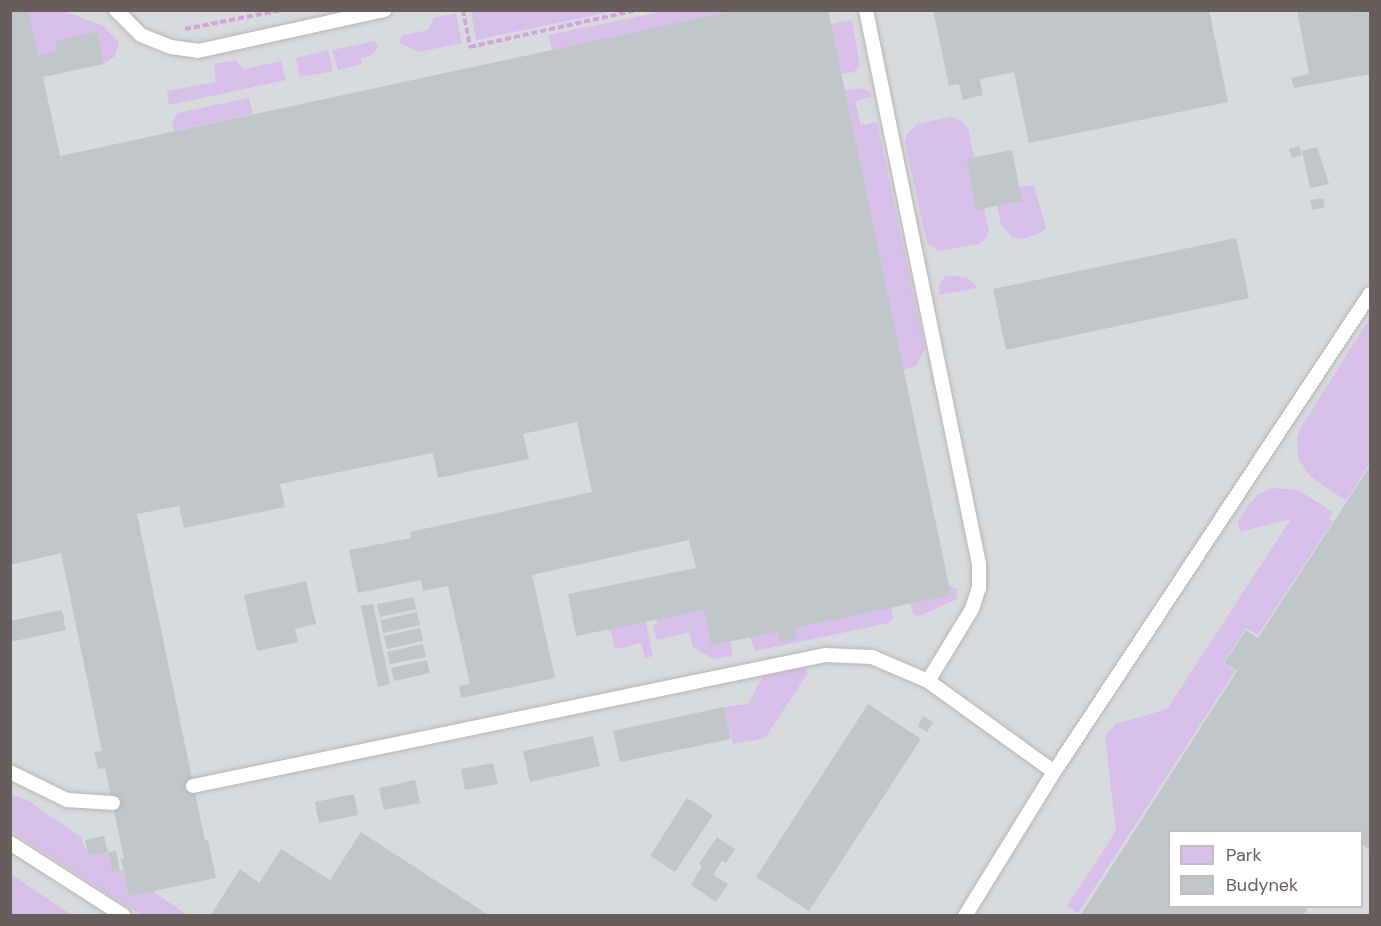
<!DOCTYPE html>
<style>
body{margin:0}
#map{position:relative;width:1381px;height:926px;overflow:hidden;background:#e4ebf0;font-family:"DM Sans",sans-serif}
div>[style]{position:absolute}
[style*='--x']{left:calc(var(--x)*1px);top:calc(var(--y)*1px);width:calc(var(--w)*1px);rotate:calc(var(--a)*1deg)}
.industrial>*{inset:0;background:#d7dbde}
.green>*{inset:0;background:#d8bfe9}
.building>*{inset:0;background:#bfc5c9}
.path>*{height:4px;margin-top:-2px;transform-origin:0;background:repeating-linear-gradient(90deg,#d4a1dc 0 6px,transparent 0 9px)}
.roads{filter:drop-shadow(0 0 2px #bab4b2) drop-shadow(0 0 2px #bab4b2)}
.lane>*{height:14px;margin:-7px;padding:0 7px;transform-origin:7px;border-radius:7px;background:#fff}
span{translate:-50% -50%;white-space:nowrap;text-align:center;line-height:1.15;-webkit-text-stroke:4.5px #fff;paint-order:stroke}
.frame{position:absolute;inset:0;border:12px solid #665d5c;pointer-events:none}
.legend{position:absolute;left:1168px;top:830px;width:195px;height:78px;box-sizing:border-box;background:#fff;border:2px solid #c2bebe;margin:0;padding:8px 10px;list-style:none;font-size:18px;color:#665d5c}
.legend li{display:flex;align-items:center;gap:12px;height:30px}
.legend b{width:30px;border:2px solid #c2bebe}
</style>
<div id="map">
<div class="industrial">
<i style="clip-path:polygon(evenodd,10px 11px,1370px 11px,1370px 915px,11px 915px,10px 11px,1170px 832px,1362px 832px,1362px 906px,1170px 906px,1170px 832px)"></i>
</div>
<div class="green">
<i style="clip-path:polygon(28px 11px,64px 11px,103px 26px,119px 42px,115px 56px,104px 64px,97px 33px,57px 51px,38px 55px)"></i>
<i style="clip-path:polygon(471px 11px,471px 10px,614px 11px,476px 40px)"></i>
<i style="clip-path:polygon(665px 11px,737px 11px,552px 50px,548px 35px)"></i>
<i style="clip-path:polygon(456px 13px,462px 43px,419px 52px,400px 43px,401px 36px,428px 30px,434px 18px)"></i>
<i style="clip-path:polygon(852px 20px,860px 65px,854px 72px,841px 74px,831px 24px)"></i>
<i style="clip-path:polygon(375px 41px,378px 46px,377px 49px,370px 56px,360px 58px,362px 64px,338px 70px,332px 50px)"></i>
<i style="clip-path:polygon(328px 50px,333px 71px,300px 77px,296px 58px)"></i>
<i style="clip-path:polygon(235px 60px,244px 69px,281px 61px,286px 80px,169px 105px,167px 91px,216px 82px,214px 64px)"></i>
<i style="clip-path:polygon(862px 88px,869px 91px,872px 97px,855px 101px,861px 125px,877px 122px,925px 349px,916px 366px,903px 370px,845px 91px)"></i>
<i style="clip-path:polygon(249px 98px,253px 114px,174px 131px,172px 125px,177px 113px)"></i>
<i style="clip-path:polygon(952px 117px,961px 121px,968px 129px,974px 157px,966px 160px,976px 209px,984px 208px,989px 231px,987px 237px,979px 244px,939px 251px,928px 244px,925px 235px,905px 142px,907px 134px,917px 124px)"></i>
<i style="clip-path:polygon(1028px 186px,1034px 186px,1046px 228px,1041px 233px,1022px 239px,1013px 238px,1001px 225px,997px 206px,1019px 188px)"></i>
<i style="clip-path:polygon(946px 275px,968px 278px,978px 288px,939px 295px,939px 284px)"></i>
<i style="clip-path:polygon(1370px 318px,1370px 463px,1346px 501px,1310px 476px,1298px 458px,1297px 438px,1301px 427px)"></i>
<i style="clip-path:polygon(1271px 488px,1298px 490px,1333px 512px,1329px 519px,1333px 521px,1258px 635px,1246px 628px,1223px 663px,1235px 671px,1078px 913px,1067px 906px,1116px 831px,1105px 736px,1116px 724px,1167px 709px,1291px 519px,1240px 532px,1238px 522px,1247px 507px,1257px 495px)"></i>
<i style="clip-path:polygon(949px 586px,957px 589px,957px 599px,924px 614px,918px 616px,913px 614px,910px 603px,951px 595px)"></i>
<i style="clip-path:polygon(891px 607px,893px 618px,889px 623px,755px 651px,750px 637px,778px 632px,781px 642px,797px 638px,795px 628px)"></i>
<i style="clip-path:polygon(704px 610px,711px 645px,731px 641px,732px 656px,713px 659px,693px 647px,689px 632px,657px 640px,653px 625px,657px 624px,656px 619px)"></i>
<i style="clip-path:polygon(646px 621px,653px 656px,645px 658px,641px 643px,615px 649px,611px 632px,607px 629px)"></i>
<i style="clip-path:polygon(804px 668px,808px 673px,765px 738px,733px 744px,724px 707px,748px 704px,763px 676px)"></i>
<i style="clip-path:polygon(10px 794px,27px 800px,81px 837px,88px 856px,108px 852px,112px 872px,123px 870px,129px 896px,153px 891px,187px 915px,141px 915px,11px 831px)"></i>
<i style="clip-path:polygon(11px 874px,49px 900px,72px 915px,11px 915px)"></i>
</div>
<div class="building">
<i style="clip-path:polygon(10px 10px,28px 10px,38px 55px,57px 51px,55px 41px,97px 32px,104px 64px,43px 77px,60px 156px,737px 10px,828px 10px,951px 595px,795px 628px,797px 638px,780px 642px,778px 632px,711px 645px,704px 610px,576px 636px,568px 594px,696px 568px,689px 540px,532px 575px,555px 678px,461px 698px,459px 686px,470px 684px,448px 586px,423px 591px,421px 580px,358px 593px,349px 550px,411px 538px,410px 532px,592px 492px,577px 422px,523px 434px,529px 459px,438px 478px,433px 453px,280px 484px,285px 507px,184px 528px,179px 506px,137px 514px,205px 841px,208px 840px,216px 878px,129px 896px,121px 859px,124px 858px,105px 768px,98px 769px,94px 752px,102px 751px,61px 553px,10px 565px)"></i>
<i style="clip-path:polygon(933px 10px,1209px 10px,1228px 102px,1029px 143px,1014px 72px,980px 79px,983px 95px,963px 100px,959px 84px,949px 86px)"></i>
<i style="clip-path:polygon(1297px 10px,1356px 10px,1356px 13px,1368px 11px,1370px 25px,1370px 74px,1294px 88px,1291px 78px,1309px 74px)"></i>
<i style="clip-path:polygon(1299px 146px,1302px 155px,1292px 158px,1289px 149px)"></i>
<i style="clip-path:polygon(1317px 147px,1329px 184px,1310px 188px,1302px 151px)"></i>
<i style="clip-path:polygon(1012px 150px,1022px 201px,976px 210px,966px 159px)"></i>
<i style="clip-path:polygon(1323px 198px,1325px 207px,1313px 210px,1310px 200px)"></i>
<i style="clip-path:polygon(1236px 238px,1249px 298px,1006px 350px,993px 289px)"></i>
<i style="clip-path:polygon(1370px 466px,1370px 850px,1362px 844px,1362px 832px,1170px 832px,1170px 906px,1309px 906px,1303px 916px,1080px 916px,1237px 671px,1224px 663px,1246px 630px,1258px 638px)"></i>
<i style="clip-path:polygon(306px 581px,316px 624px,295px 629px,298px 642px,257px 651px,244px 595px)"></i>
<i style="clip-path:polygon(414px 597px,416px 609px,380px 617px,377px 604px)"></i>
<i style="clip-path:polygon(373px 604px,390px 684px,378px 687px,361px 606px)"></i>
<i style="clip-path:polygon(62px 610px,66px 630px,10px 642px,10px 621px)"></i>
<i style="clip-path:polygon(417px 612px,420px 625px,383px 633px,381px 620px)"></i>
<i style="clip-path:polygon(420px 628px,423px 641px,387px 649px,384px 636px)"></i>
<i style="clip-path:polygon(423px 644px,426px 657px,390px 664px,387px 652px)"></i>
<i style="clip-path:polygon(427px 660px,430px 673px,394px 681px,391px 668px)"></i>
<i style="clip-path:polygon(868px 704px,921px 739px,809px 911px,756px 877px)"></i>
<i style="clip-path:polygon(724px 707px,731px 739px,620px 762px,613px 731px)"></i>
<i style="clip-path:polygon(923px 716px,933px 722px,927px 732px,918px 726px)"></i>
<i style="clip-path:polygon(593px 736px,600px 766px,530px 782px,523px 751px)"></i>
<i style="clip-path:polygon(493px 763px,498px 784px,465px 790px,461px 769px)"></i>
<i style="clip-path:polygon(415px 780px,420px 803px,384px 810px,379px 788px)"></i>
<i style="clip-path:polygon(354px 794px,358px 815px,319px 823px,315px 802px)"></i>
<i style="clip-path:polygon(687px 798px,713px 815px,675px 872px,650px 856px)"></i>
<i style="clip-path:polygon(361px 832px,490px 916px,210px 916px,240px 869px,259px 883px,281px 849px,330px 880px)"></i>
<i style="clip-path:polygon(104px 836px,108px 852px,88px 856px,85px 840px)"></i>
<i style="clip-path:polygon(717px 837px,735px 849px,726px 863px,722px 861px,713px 875px,728px 884px,716px 902px,691px 885px,702px 866px,699px 864px)"></i>
<i style="clip-path:polygon(116px 851px,120px 871px,112px 872px,108px 852px)"></i>
</div>
<div class="path">
<i style="--x:463;--y:10;--w:38;--a:79"></i>
<i style="--x:470;--y:47;--w:171;--a:-12.5"></i>
<i style="--x:185;--y:29;--w:99;--a:-11.1"></i>
</div>
<div class="roads">
<div class="lane">
<i style="--x:116;--y:10;--w:35;--a:45"></i>
<i style="--x:141;--y:35;--w:32;--a:22"></i>
<i style="--x:171;--y:47;--w:27;--a:8"></i>
<i style="--x:198;--y:51;--w:191;--a:-12.4"></i>
<i style="--x:928;--y:681;--w:155;--a:35.8"></i>
<i style="--x:10;--y:772;--w:64;--a:26.2"></i>
<i style="--x:67;--y:800;--w:46;--a:3.7"></i>
<i style="--x:193;--y:786;--w:645;--a:-11.71"></i>
<i style="--x:825;--y:655;--w:47;--a:2.4"></i>
<i style="--x:872;--y:657;--w:61;--a:23.2"></i>
<i style="--x:928;--y:681;--w:84;--a:-58.6"></i>
<i style="--x:972;--y:609;--w:22;--a:-72"></i>
<i style="--x:979;--y:588;--w:24;--a:-90"></i>
<i style="--x:979;--y:564;--w:565;--a:-101.53"></i>
<i style="--x:10;--y:843;--w:135;--a:32.6"></i>
<i style="--x:965;--y:916;--w:169;--a:-58.3"></i>
<i style="--x:1054;--y:772;--w:573;--a:-56.53"></i>
</div>
</div>
<div class="frame"></div>
<ul class="legend">
<li><b style="height:16px;background:#d8bfe9"></b>Park</li>
<li><b style="height:16px;background:#bfc5c9"></b>Budynek</li>
</ul>
</div>
